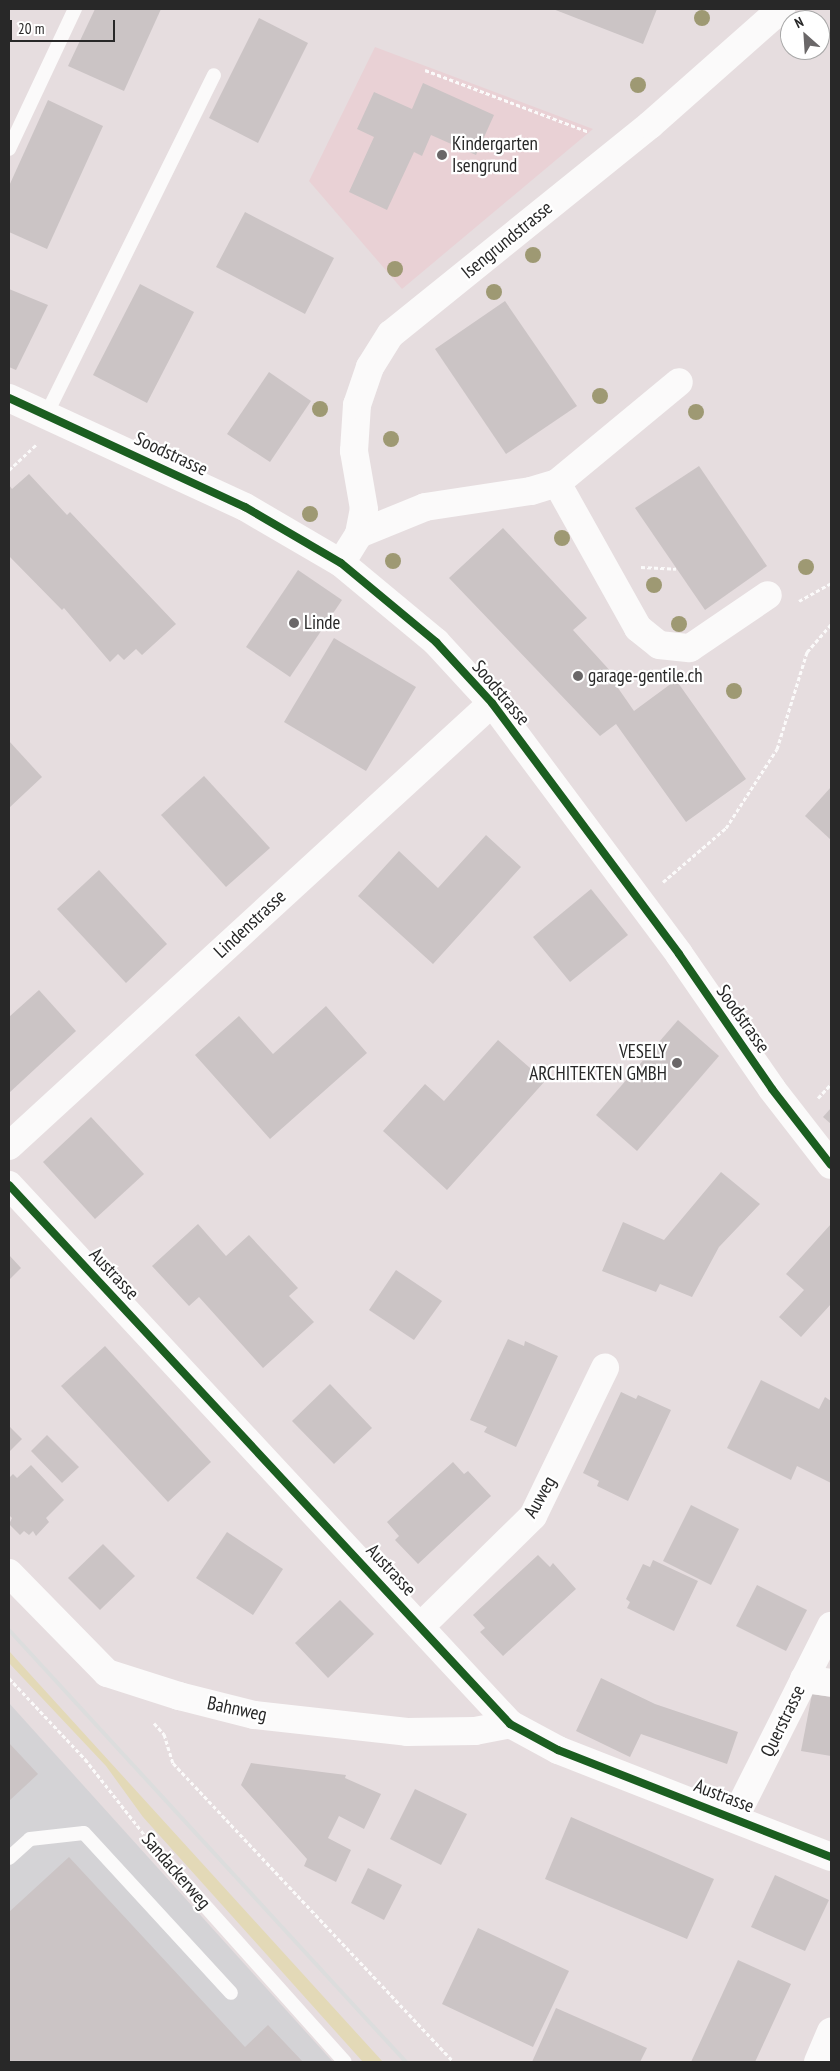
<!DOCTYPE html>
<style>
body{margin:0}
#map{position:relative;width:840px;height:2071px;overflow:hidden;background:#e6dddf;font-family:"PT Sans Narrow",sans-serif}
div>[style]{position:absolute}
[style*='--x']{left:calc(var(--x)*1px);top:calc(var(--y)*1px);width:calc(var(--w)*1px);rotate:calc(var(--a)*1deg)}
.industrial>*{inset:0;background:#d4d3d6}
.education>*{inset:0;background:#e9d1d5}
.green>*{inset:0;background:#e3d9b7}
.building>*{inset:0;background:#cbc4c5}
.path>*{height:3px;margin-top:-1.5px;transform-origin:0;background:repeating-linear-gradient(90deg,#fbfafa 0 4px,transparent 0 6.5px)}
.service>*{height:14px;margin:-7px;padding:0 7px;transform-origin:7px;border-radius:7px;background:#fbfafa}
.minor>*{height:28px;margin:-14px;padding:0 14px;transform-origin:14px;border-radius:14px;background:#fbfafa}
.rail>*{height:4px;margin:-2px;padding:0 2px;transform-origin:2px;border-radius:2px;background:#dcdddd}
.cycleway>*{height:8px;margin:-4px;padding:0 4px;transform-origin:4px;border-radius:4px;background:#1b5e20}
.trees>*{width:16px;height:16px;margin:-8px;border-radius:50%;background:#9e9973}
.dots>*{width:14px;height:14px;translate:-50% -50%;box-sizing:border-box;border:2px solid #fff;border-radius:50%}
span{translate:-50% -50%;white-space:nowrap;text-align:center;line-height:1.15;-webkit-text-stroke:4.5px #fff;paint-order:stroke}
.poi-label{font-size:19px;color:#282828}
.left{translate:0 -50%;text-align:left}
.right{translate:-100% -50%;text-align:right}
.street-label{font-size:19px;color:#282828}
.frame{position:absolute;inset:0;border:10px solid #282828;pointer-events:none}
.north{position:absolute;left:780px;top:10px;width:50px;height:50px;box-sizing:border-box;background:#fff;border:1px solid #a9a9a9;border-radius:50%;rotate:334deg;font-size:14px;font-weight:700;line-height:20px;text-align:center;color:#282828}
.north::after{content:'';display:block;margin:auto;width:18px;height:22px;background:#6a6768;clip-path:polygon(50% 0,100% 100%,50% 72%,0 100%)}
.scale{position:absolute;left:10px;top:20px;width:105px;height:22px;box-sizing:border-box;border:2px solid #282828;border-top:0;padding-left:6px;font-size:15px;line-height:18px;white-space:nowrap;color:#282828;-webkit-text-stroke:4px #fff;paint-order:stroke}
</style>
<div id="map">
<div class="industrial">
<i style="clip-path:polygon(9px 1703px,333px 2062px,9px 2062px)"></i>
</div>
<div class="education">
<i style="clip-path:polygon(375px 47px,593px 129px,402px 289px,309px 181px)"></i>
</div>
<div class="green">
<i style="clip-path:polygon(9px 1651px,231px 1895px,383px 2062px,363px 2062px,143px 1817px,106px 1766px,9px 1663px)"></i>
</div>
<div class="building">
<i style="clip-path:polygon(95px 9px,161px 9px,124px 91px,68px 66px)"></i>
<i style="clip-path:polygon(553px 9px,657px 9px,643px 44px)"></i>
<i style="clip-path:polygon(259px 18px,308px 43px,258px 143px,209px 118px)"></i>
<i style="clip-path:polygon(423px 83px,494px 115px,476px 155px,431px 135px,422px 156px,414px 152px,387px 210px,349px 192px,374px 137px,357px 129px,374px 92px,412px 109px)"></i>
<i style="clip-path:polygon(48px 100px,103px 126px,47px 249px,9px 232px,9px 186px)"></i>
<i style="clip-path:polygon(245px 212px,334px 258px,305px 314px,216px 267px)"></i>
<i style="clip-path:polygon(140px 284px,194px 312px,147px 403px,93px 375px)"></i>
<i style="clip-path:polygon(9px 289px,48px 305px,16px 370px,9px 367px)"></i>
<i style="clip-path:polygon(505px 301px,577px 406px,506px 454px,435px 349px)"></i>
<i style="clip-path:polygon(269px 372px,311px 401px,270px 462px,227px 434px)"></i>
<i style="clip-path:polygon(699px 466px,767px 566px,705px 610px,635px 508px)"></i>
<i style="clip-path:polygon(29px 474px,67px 515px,70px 512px,176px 624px,142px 655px,136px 649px,124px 660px,118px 654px,110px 662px,64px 608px,62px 610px,9px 556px,9px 485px,12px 489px)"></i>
<i style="clip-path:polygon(503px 528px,587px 618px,573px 630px,623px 685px,618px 688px,634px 711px,676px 680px,746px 779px,686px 822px,616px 724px,600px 736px,449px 578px)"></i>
<i style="clip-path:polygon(298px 570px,342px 600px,290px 677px,246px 647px)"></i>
<i style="clip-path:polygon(334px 638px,416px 687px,366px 771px,284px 722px)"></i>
<i style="clip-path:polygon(9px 741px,42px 777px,9px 808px)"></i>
<i style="clip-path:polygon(204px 776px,270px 848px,226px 887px,161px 815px)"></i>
<i style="clip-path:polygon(831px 787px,831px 840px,805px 816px)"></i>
<i style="clip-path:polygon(486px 835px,521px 867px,433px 964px,358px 896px,399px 851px,438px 888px)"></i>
<i style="clip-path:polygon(99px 870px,167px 944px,126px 983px,57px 909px)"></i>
<i style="clip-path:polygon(591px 889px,628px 935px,570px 982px,533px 937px)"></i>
<i style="clip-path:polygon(39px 990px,76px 1031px,9px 1093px,9px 1017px)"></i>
<i style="clip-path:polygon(326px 1006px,367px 1053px,270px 1139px,195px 1055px,239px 1016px,273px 1054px)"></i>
<i style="clip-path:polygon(678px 1020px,719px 1056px,637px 1151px,596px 1115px)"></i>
<i style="clip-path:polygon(498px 1040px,545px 1081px,447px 1190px,383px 1131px,425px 1084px,444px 1101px)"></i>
<i style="clip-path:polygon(831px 1108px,831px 1124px,823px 1117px)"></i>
<i style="clip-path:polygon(91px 1117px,144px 1174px,95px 1219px,43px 1162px)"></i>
<i style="clip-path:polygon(721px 1172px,760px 1204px,719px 1247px,692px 1297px,660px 1284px,656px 1292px,602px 1271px,623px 1222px,664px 1240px)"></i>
<i style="clip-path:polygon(198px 1224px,226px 1256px,249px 1235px,298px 1288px,289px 1296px,314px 1322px,263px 1368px,199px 1297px,189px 1306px,152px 1266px)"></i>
<i style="clip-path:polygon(831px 1224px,831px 1304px,801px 1337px,779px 1317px,804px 1290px,786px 1274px)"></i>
<i style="clip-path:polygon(9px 1255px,21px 1268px,9px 1280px)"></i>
<i style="clip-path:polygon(396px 1270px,442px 1301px,414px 1340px,369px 1310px)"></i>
<i style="clip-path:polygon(508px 1339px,524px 1346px,525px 1341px,558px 1356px,516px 1447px,484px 1432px,487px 1427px,470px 1420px)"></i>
<i style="clip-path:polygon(105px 1346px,211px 1462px,168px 1502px,61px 1386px)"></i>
<i style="clip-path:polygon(761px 1380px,819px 1409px,825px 1397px,831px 1401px,831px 1483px,797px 1466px,791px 1480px,727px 1448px)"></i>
<i style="clip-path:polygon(330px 1384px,372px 1428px,334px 1464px,292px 1421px)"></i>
<i style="clip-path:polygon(621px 1392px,636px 1399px,638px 1395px,671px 1410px,628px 1501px,597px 1486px,599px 1481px,583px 1473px)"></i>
<i style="clip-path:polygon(9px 1426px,22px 1439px,9px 1452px)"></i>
<i style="clip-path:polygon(47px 1435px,79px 1467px,62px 1483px,31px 1451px)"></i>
<i style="clip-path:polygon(453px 1462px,464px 1474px,468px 1471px,491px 1496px,418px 1564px,395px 1540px,399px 1536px,387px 1522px)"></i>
<i style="clip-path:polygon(31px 1465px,64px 1500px,46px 1518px,49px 1522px,36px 1536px,33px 1531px,29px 1535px,24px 1531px,20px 1535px,9px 1524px,12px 1518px,9px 1515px,9px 1478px,13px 1474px,17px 1478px)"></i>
<i style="clip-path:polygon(691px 1505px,739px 1529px,711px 1585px,663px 1561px)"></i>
<i style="clip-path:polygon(227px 1532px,283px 1569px,253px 1615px,196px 1578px)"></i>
<i style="clip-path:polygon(103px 1544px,135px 1576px,100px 1610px,68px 1578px)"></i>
<i style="clip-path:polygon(538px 1555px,550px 1567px,553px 1563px,576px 1589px,503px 1656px,480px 1632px,485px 1628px,473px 1615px)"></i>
<i style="clip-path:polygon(653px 1560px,698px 1581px,674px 1631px,627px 1608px,630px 1602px,626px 1599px,643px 1564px,650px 1567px)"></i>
<i style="clip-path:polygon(757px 1585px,807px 1610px,786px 1651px,736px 1626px)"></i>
<i style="clip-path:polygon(340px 1600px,374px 1634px,328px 1678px,295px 1643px)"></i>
<i style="clip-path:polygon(601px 1678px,655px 1704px,738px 1732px,727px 1764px,641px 1734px,630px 1757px,576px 1731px)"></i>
<i style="clip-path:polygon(812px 1694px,831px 1697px,831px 1756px,801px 1751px)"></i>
<i style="clip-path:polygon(9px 1743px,38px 1774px,9px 1801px)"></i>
<i style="clip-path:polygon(251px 1763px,346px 1775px,345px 1778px,381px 1794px,364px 1829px,339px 1816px,328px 1838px,351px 1850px,336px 1882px,304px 1866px,307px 1859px,241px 1785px)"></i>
<i style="clip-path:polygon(415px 1789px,467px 1814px,441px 1865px,390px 1839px)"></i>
<i style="clip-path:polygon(571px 1817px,714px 1879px,687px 1939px,545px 1879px)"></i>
<i style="clip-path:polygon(69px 1857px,245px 2047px,268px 2025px,303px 2062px,9px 2062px,9px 1912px)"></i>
<i style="clip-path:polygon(368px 1868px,402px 1885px,384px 1920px,351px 1903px)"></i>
<i style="clip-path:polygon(775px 1875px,829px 1900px,805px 1951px,751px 1927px)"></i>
<i style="clip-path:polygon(478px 1928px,569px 1971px,533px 2047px,442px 2004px)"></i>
<i style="clip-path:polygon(738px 1960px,791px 1984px,755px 2062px,691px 2062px)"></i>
<i style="clip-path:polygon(556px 2008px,647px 2048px,640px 2062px,532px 2062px)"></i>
</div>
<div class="path">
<i style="--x:425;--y:70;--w:175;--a:20.7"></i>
<i style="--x:9;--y:470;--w:37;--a:-43"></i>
<i style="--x:641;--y:567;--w:35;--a:3"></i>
<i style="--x:799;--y:601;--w:37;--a:-29"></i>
<i style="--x:663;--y:882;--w:83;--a:-40.6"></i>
<i style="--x:726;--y:828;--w:94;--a:-57.2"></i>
<i style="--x:777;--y:749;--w:102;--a:-72.8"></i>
<i style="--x:807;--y:652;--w:37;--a:-49"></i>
<i style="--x:818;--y:1098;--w:19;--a:-47"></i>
<i style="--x:9;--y:1678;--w:111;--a:46.8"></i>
<i style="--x:85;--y:1759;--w:105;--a:51.9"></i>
<i style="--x:154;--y:1723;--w:15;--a:48"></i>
<i style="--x:164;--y:1734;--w:30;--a:73"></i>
<i style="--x:173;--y:1763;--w:410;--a:46.8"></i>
</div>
<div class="service">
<i style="--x:9;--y:149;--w:155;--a:-64.8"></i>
<i style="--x:46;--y:415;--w:379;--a:-63.7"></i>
<i style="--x:9;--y:1858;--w:28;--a:-42"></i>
<i style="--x:30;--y:1839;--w:54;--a:-6.3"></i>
<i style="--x:84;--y:1833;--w:217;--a:47.4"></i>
<i style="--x:166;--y:1862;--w:268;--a:48.2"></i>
</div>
<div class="minor">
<i style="--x:9;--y:398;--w:260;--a:24.8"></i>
<i style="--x:245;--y:507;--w:111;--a:30.3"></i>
<i style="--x:341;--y:563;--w:124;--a:39.7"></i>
<i style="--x:436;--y:642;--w:83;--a:47.4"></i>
<i style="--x:492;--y:703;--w:313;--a:53.3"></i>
<i style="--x:679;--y:954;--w:164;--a:55.4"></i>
<i style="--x:772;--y:1089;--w:96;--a:52.2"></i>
<i style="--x:557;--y:483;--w:166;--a:60.8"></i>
<i style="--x:638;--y:628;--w:27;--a:39"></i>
<i style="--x:659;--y:645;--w:31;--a:6"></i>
<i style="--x:690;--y:648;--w:94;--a:-34.2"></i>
<i style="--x:359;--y:534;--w:71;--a:-22.2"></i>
<i style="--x:425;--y:507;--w:107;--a:-8.6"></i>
<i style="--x:531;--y:491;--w:27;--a:-17"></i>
<i style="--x:557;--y:483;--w:158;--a:-39.6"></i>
<i style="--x:341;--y:563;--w:34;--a:-58"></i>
<i style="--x:359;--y:534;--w:25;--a:-79"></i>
<i style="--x:364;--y:509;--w:59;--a:-99.8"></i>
<i style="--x:354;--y:451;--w:46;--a:-86.3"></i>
<i style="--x:357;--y:405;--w:40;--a:-71.1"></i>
<i style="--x:370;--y:367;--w:39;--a:-58"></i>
<i style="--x:391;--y:334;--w:333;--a:-38.9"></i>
<i style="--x:650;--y:125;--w:175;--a:-41.5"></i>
<i style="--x:9;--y:1146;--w:655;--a:-42.53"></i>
<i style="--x:9;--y:1185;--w:736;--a:47.09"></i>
<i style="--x:510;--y:1724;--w:55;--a:28.4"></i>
<i style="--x:558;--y:1750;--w:293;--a:21.4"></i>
<i style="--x:9;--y:1573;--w:140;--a:45.6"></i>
<i style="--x:107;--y:1673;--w:76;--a:17.7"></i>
<i style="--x:179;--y:1696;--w:77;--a:14.2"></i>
<i style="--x:254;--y:1715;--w:154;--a:6.3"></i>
<i style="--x:407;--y:1732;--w:68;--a:-0.8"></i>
<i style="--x:475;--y:1731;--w:36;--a:-11"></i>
<i style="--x:421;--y:1626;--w:157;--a:-44.5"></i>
<i style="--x:533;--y:1516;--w:165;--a:-64.1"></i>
<i style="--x:804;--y:1679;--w:27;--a:8"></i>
<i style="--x:735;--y:1817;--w:214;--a:-63.3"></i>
<i style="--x:818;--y:2062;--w:33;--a:-67"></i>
</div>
<div class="rail">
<i style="--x:9;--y:1630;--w:587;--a:47.42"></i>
</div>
<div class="cycleway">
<i style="--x:9;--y:398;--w:260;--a:24.8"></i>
<i style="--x:245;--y:507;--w:111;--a:30.3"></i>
<i style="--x:341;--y:563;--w:124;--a:39.7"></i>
<i style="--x:436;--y:642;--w:83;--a:47.4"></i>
<i style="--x:492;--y:703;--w:313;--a:53.3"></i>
<i style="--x:679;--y:954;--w:164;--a:55.4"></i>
<i style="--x:772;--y:1089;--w:96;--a:52.2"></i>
<i style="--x:9;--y:1185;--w:736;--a:47.09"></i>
<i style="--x:510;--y:1724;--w:55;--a:28.4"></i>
<i style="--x:558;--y:1750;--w:293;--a:21.4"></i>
</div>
<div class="trees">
<i style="left:702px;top:18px"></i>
<i style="left:638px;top:85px"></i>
<i style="left:533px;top:255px"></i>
<i style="left:395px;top:269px"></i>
<i style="left:494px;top:292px"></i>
<i style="left:600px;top:396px"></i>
<i style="left:320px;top:409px"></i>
<i style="left:696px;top:412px"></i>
<i style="left:391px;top:439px"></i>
<i style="left:310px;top:514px"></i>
<i style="left:562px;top:538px"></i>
<i style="left:393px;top:561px"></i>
<i style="left:806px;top:567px"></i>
<i style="left:654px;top:585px"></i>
<i style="left:679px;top:624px"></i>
<i style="left:734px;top:691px"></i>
</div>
<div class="dots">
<i style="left:442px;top:155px;background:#6a6768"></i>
<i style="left:294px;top:623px;background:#6a6768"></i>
<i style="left:578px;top:676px;background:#6a6768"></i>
<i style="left:677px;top:1063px;background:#6a6768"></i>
</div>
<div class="poi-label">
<span class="left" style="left:452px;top:155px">Kindergarten<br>Isengrund</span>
<span class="left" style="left:304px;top:623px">Linde</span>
<span class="left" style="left:588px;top:676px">garage-gentile.ch</span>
<span class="right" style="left:667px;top:1063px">VESELY<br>ARCHITEKTEN GMBH</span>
</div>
<div class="street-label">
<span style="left:507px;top:240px;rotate:-39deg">Isengrundstrasse</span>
<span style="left:171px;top:454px;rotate:25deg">Soodstrasse</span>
<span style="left:501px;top:693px;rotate:50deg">Soodstrasse</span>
<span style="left:250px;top:924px;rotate:-43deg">Lindenstrasse</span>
<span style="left:743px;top:1019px;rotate:55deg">Soodstrasse</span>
<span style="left:114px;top:1274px;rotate:47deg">Austrasse</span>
<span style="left:540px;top:1497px;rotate:-60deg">Auweg</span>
<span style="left:391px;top:1570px;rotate:47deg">Austrasse</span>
<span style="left:237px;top:1709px;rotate:12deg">Bahnweg</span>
<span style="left:783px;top:1721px;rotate:-64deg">Querstrasse</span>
<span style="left:724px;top:1796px;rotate:21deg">Austrasse</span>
<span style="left:176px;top:1871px;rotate:49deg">Sandackerweg</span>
</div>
<div class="frame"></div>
<div class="north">N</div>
<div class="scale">20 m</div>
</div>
